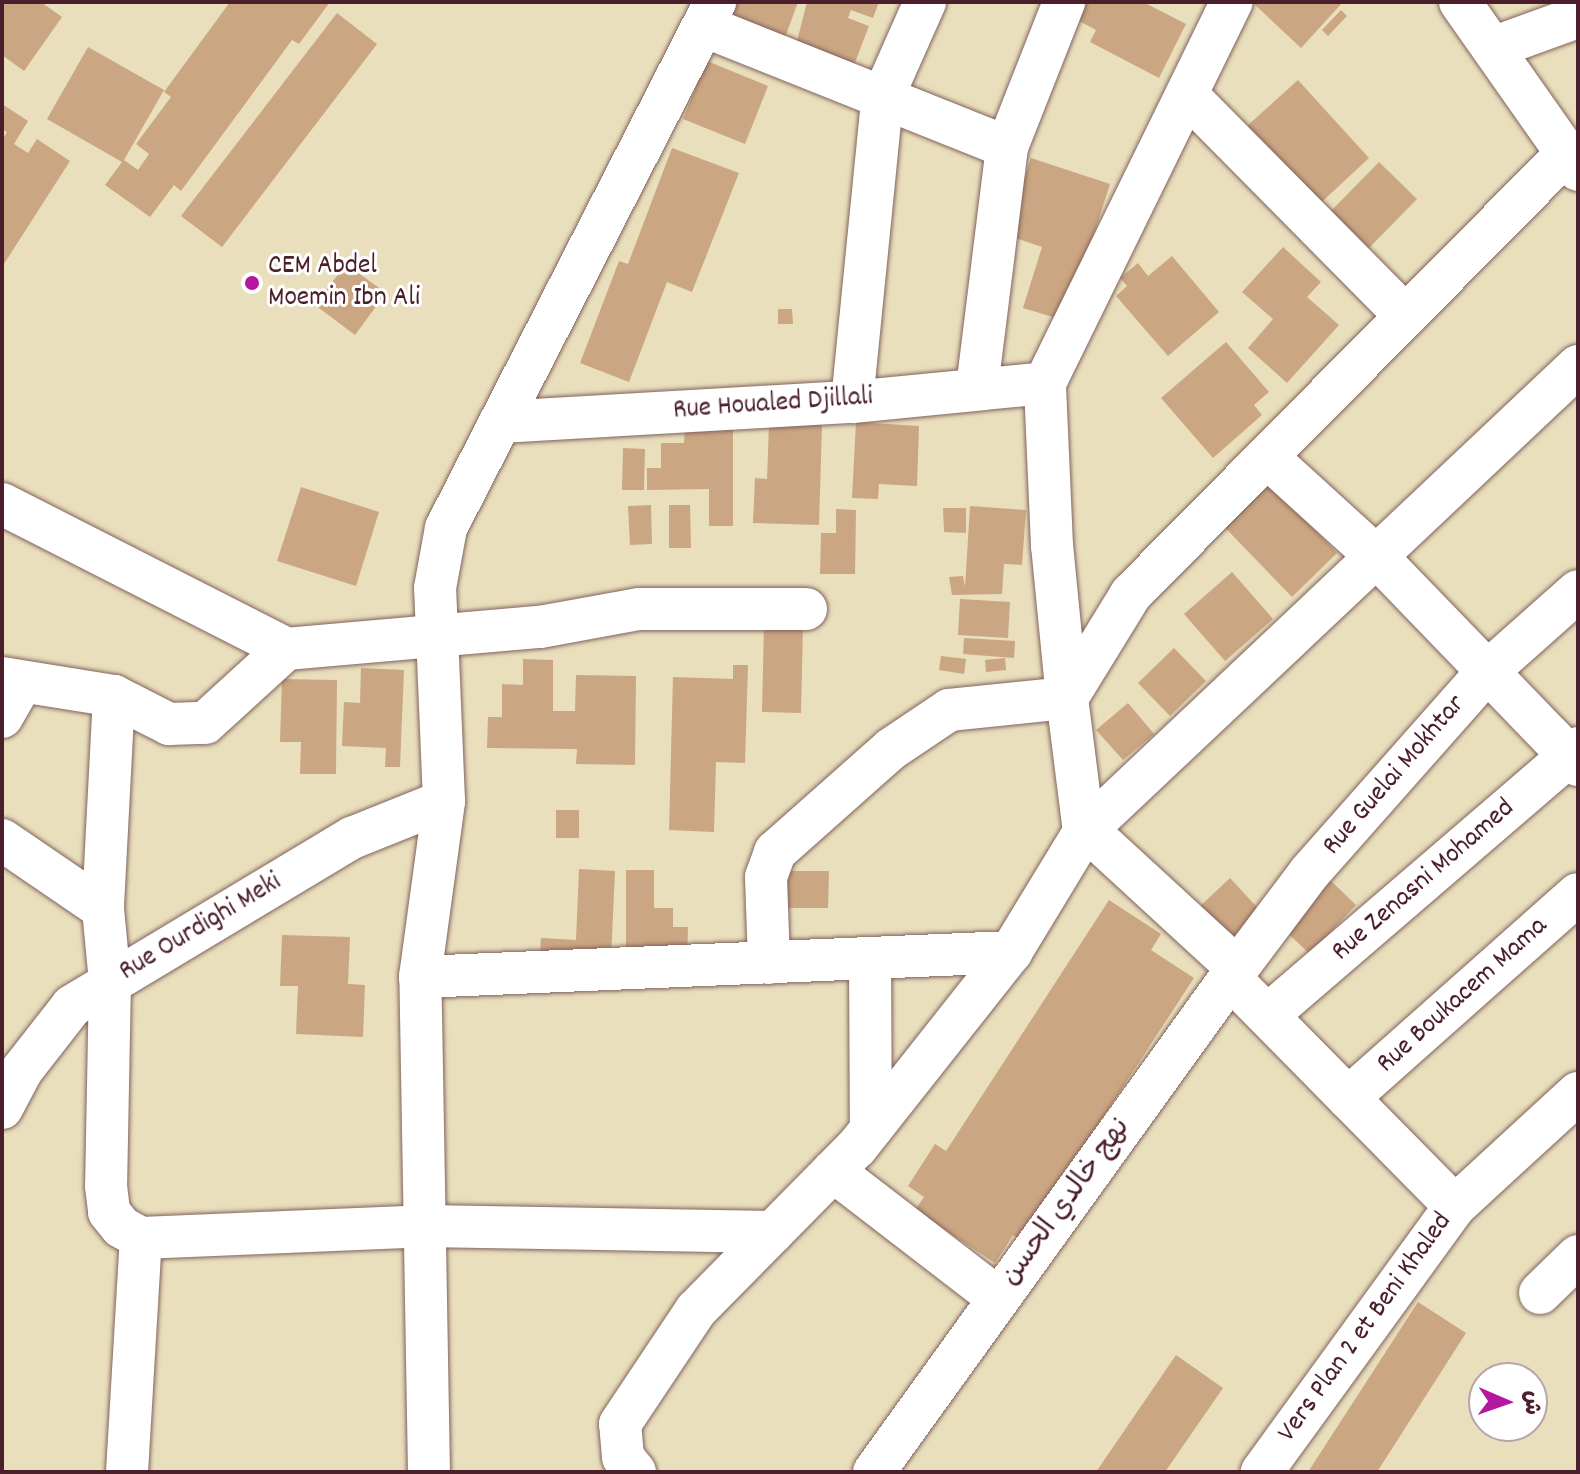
<!DOCTYPE html>
<meta charset="utf-8">
<style>
body{margin:0}
#map{position:relative;width:1580px;height:1474px;overflow:hidden;background:#e9dfbc;font-family:Dekko,"Playpen Sans Arabic",sans-serif}
div>[style]{position:absolute}
[style*='--x']{left:calc(var(--x)*1px);top:calc(var(--y)*1px);width:calc(var(--w)*1px);rotate:calc(var(--a)*1deg)}
.building>*{inset:0;background:#cba682}
.roads{filter:drop-shadow(0 0 2px #82625e) drop-shadow(0 0 2px #82625e)}
.minor>*{height:42px;margin:-21px;padding:0 21px;transform-origin:21px;border-radius:21px;background:#fff}
.dots>*{width:22px;height:22px;translate:-50% -50%;box-sizing:border-box;border:4px solid #fff;border-radius:50%}
span{translate:-50% -50%;white-space:nowrap;text-align:center;line-height:1.15;-webkit-text-stroke:6px #fff;paint-order:stroke}
.poi-label{font-size:28px;color:#4a1f2b}
.left{translate:0 -50%;text-align:left}
.street-label{font-size:28px;color:#4a1f2b}
.frame{position:absolute;inset:0;border:4px solid #4a1f2b;pointer-events:none}
.north{position:absolute;left:1468px;top:1362px;width:80px;height:80px;box-sizing:border-box;background:#fff;border:2px solid #b7a5aa;border-radius:50%;rotate:92deg;font-size:22px;font-weight:700;line-height:32px;text-align:center;color:#4a1f2b}
.north::after{content:'';display:block;margin:auto;width:28px;height:36px;background:#b5179e;clip-path:polygon(50% 0,100% 100%,50% 72%,0 100%)}
</style>
<div id="map">
<div class="building">
<i style="clip-path:polygon(4px 2px,41px 2px,62px 17px,24px 71px,2px 55px)"></i>
<i style="clip-path:polygon(230px 2px,330px 2px,299px 44px,292px 40px,181px 191px,174px 185px,150px 217px,105px 185px,122px 162px,47px 119px,88px 47px,164px 90px,124px 160px,138px 170px,149px 154px,136px 144px,171px 97px,164px 92px)"></i>
<i style="clip-path:polygon(730px 2px,798px 2px,780px 51px,721px 29px)"></i>
<i style="clip-path:polygon(807px 2px,879px 2px,873px 18px,851px 10px,848px 18px,869px 26px,852px 70px,795px 49px)"></i>
<i style="clip-path:polygon(1075px 2px,1143px 2px,1186px 24px,1159px 78px,1090px 42px,1096px 30px,1068px 15px)"></i>
<i style="clip-path:polygon(1252px 2px,1343px 2px,1301px 48px)"></i>
<i style="clip-path:polygon(1341px 10px,1347px 16px,1328px 36px,1322px 30px)"></i>
<i style="clip-path:polygon(337px 13px,377px 44px,222px 247px,181px 216px)"></i>
<i style="clip-path:polygon(707px 61px,768px 86px,745px 144px,683px 119px)"></i>
<i style="clip-path:polygon(1298px 80px,1369px 158px,1312px 211px,1235px 137px)"></i>
<i style="clip-path:polygon(2px 104px,28px 121px,14px 144px,28px 153px,37px 139px,70px 161px,2px 267px,2px 140px,7px 132px,2px 129px)"></i>
<i style="clip-path:polygon(672px 148px,739px 173px,692px 292px,667px 282px,629px 382px,580px 363px,619px 261px,628px 264px)"></i>
<i style="clip-path:polygon(1031px 158px,1110px 184px,1066px 321px,1023px 308px,1042px 247px,1006px 235px)"></i>
<i style="clip-path:polygon(1379px 162px,1417px 199px,1369px 248px,1331px 211px)"></i>
<i style="clip-path:polygon(1283px 247px,1321px 282px,1307px 297px,1339px 325px,1287px 383px,1248px 348px,1273px 319px,1242px 292px)"></i>
<i style="clip-path:polygon(1172px 256px,1219px 312px,1168px 356px,1116px 296px,1127px 286px,1120px 278px,1138px 263px,1148px 276px)"></i>
<i style="clip-path:polygon(346px 264px,386px 293px,355px 335px,315px 305px)"></i>
<i style="clip-path:polygon(778px 309px,792px 309px,793px 324px,778px 324px)"></i>
<i style="clip-path:polygon(1226px 342px,1269px 392px,1254px 405px,1262px 415px,1213px 458px,1161px 398px)"></i>
<i style="clip-path:polygon(856px 422px,919px 426px,917px 486px,879px 484px,878px 499px,852px 498px)"></i>
<i style="clip-path:polygon(685px 424px,733px 424px,733px 526px,709px 526px,709px 489px,647px 490px,647px 468px,661px 468px,661px 443px,684px 443px)"></i>
<i style="clip-path:polygon(769px 424px,822px 425px,819px 525px,753px 523px,755px 478px,767px 479px)"></i>
<i style="clip-path:polygon(623px 448px,645px 449px,644px 490px,622px 490px)"></i>
<i style="clip-path:polygon(1255px 468px,1337px 553px,1292px 597px,1210px 512px)"></i>
<i style="clip-path:polygon(301px 487px,379px 512px,356px 586px,277px 561px)"></i>
<i style="clip-path:polygon(651px 505px,652px 544px,630px 545px,628px 506px)"></i>
<i style="clip-path:polygon(669px 505px,690px 505px,691px 548px,669px 548px)"></i>
<i style="clip-path:polygon(970px 506px,1026px 510px,1022px 565px,1004px 564px,1002px 594px,952px 595px,949px 577px,963px 576px,965px 587px)"></i>
<i style="clip-path:polygon(943px 508px,966px 508px,966px 533px,944px 532px)"></i>
<i style="clip-path:polygon(836px 509px,856px 510px,855px 574px,820px 574px,821px 533px,836px 533px)"></i>
<i style="clip-path:polygon(1232px 572px,1273px 619px,1225px 661px,1184px 614px)"></i>
<i style="clip-path:polygon(960px 599px,1010px 602px,1008px 638px,958px 635px)"></i>
<i style="clip-path:polygon(764px 624px,803px 625px,801px 713px,762px 712px)"></i>
<i style="clip-path:polygon(964px 638px,1015px 641px,1014px 658px,963px 654px)"></i>
<i style="clip-path:polygon(1174px 648px,1206px 681px,1170px 716px,1138px 683px)"></i>
<i style="clip-path:polygon(941px 656px,966px 659px,964px 674px,939px 670px)"></i>
<i style="clip-path:polygon(1005px 658px,1006px 670px,986px 672px,985px 660px)"></i>
<i style="clip-path:polygon(523px 659px,553px 660px,553px 711px,575px 711px,576px 675px,636px 676px,635px 765px,576px 764px,577px 749px,487px 748px,488px 717px,502px 717px,502px 684px,523px 685px)"></i>
<i style="clip-path:polygon(733px 665px,748px 665px,745px 763px,716px 762px,714px 832px,669px 830px,673px 677px,733px 679px)"></i>
<i style="clip-path:polygon(361px 668px,404px 670px,400px 767px,385px 767px,386px 748px,342px 746px,344px 702px,360px 703px)"></i>
<i style="clip-path:polygon(282px 679px,337px 680px,336px 774px,300px 774px,301px 742px,280px 742px)"></i>
<i style="clip-path:polygon(1128px 703px,1154px 734px,1123px 760px,1096px 730px)"></i>
<i style="clip-path:polygon(556px 810px,579px 810px,579px 838px,556px 838px)"></i>
<i style="clip-path:polygon(579px 869px,615px 871px,611px 959px,540px 956px,541px 938px,576px 940px)"></i>
<i style="clip-path:polygon(626px 870px,654px 870px,654px 908px,673px 908px,673px 927px,688px 927px,687px 960px,626px 960px)"></i>
<i style="clip-path:polygon(786px 871px,829px 871px,828px 908px,786px 908px)"></i>
<i style="clip-path:polygon(1230px 878px,1266px 917px,1232px 951px,1194px 912px)"></i>
<i style="clip-path:polygon(1329px 879px,1356px 905px,1310px 954px,1282px 928px)"></i>
<i style="clip-path:polygon(1109px 900px,1161px 934px,1151px 950px,1194px 978px,1022px 1241px,1013px 1235px,995px 1263px,915px 1210px,924px 1197px,908px 1186px,935px 1144px,946px 1151px)"></i>
<i style="clip-path:polygon(282px 935px,350px 937px,348px 984px,365px 985px,363px 1037px,296px 1034px,298px 986px,280px 986px)"></i>
<i style="clip-path:polygon(1418px 1302px,1466px 1333px,1377px 1472px,1308px 1472px)"></i>
<i style="clip-path:polygon(1176px 1355px,1223px 1388px,1165px 1472px,1096px 1472px)"></i>
</div>
<div class="roads">
<div class="minor">
<i style="--x:1460;--y:2;--w:205;--a:54.9"></i>
<i style="--x:704;--y:26;--w:326;--a:21.8"></i>
<i style="--x:1495;--y:47;--w:88;--a:-19.9"></i>
<i style="--x:1187;--y:95;--w:311;--a:45.3"></i>
<i style="--x:977;--y:388;--w:243;--a:-82.9"></i>
<i style="--x:1007;--y:147;--w:156;--a:-68.5"></i>
<i style="--x:852;--y:402;--w:304;--a:-84.3"></i>
<i style="--x:882;--y:99;--w:106;--a:-66.1"></i>
<i style="--x:500;--y:422;--w:353;--a:-3.3"></i>
<i style="--x:852;--y:402;--w:194;--a:-5.6"></i>
<i style="--x:1267;--y:457;--w:149;--a:42.3"></i>
<i style="--x:1377;--y:557;--w:289;--a:46"></i>
<i style="--x:2;--y:504;--w:319;--a:27"></i>
<i style="--x:286;--y:649;--w:255;--a:-5"></i>
<i style="--x:540;--y:627;--w:101;--a:-10.3"></i>
<i style="--x:639;--y:609;--w:167;--a:0"></i>
<i style="--x:2;--y:678;--w:113;--a:9.1"></i>
<i style="--x:114;--y:696;--w:62;--a:27"></i>
<i style="--x:169;--y:724;--w:36;--a:-2"></i>
<i style="--x:205;--y:723;--w:110;--a:-42.4"></i>
<i style="--x:114;--y:696;--w:213;--a:93"></i>
<i style="--x:103;--y:909;--w:73;--a:84.5"></i>
<i style="--x:110;--y:982;--w:204;--a:91.1"></i>
<i style="--x:106;--y:1186;--w:26;--a:83"></i>
<i style="--x:109;--y:1212;--w:19;--a:51"></i>
<i style="--x:121;--y:1227;--w:23;--a:29"></i>
<i style="--x:141;--y:1238;--w:283;--a:-2.4"></i>
<i style="--x:424;--y:1226;--w:349;--a:1"></i>
<i style="--x:2;--y:717;--w:40;--a:-60.3"></i>
<i style="--x:1084;--y:832;--w:679;--a:-43.33"></i>
<i style="--x:2;--y:840;--w:122;--a:34.3"></i>
<i style="--x:1099;--y:841;--w:188;--a:42.6"></i>
<i style="--x:1237;--y:968;--w:12;--a:125"></i>
<i style="--x:870;--y:959;--w:170;--a:89.7"></i>
<i style="--x:769;--y:963;--w:86;--a:-92"></i>
<i style="--x:766;--y:877;--w:27;--a:-70"></i>
<i style="--x:775;--y:852;--w:155;--a:-41.6"></i>
<i style="--x:891;--y:749;--w:70;--a:-33.9"></i>
<i style="--x:949;--y:710;--w:119;--a:-5.8"></i>
<i style="--x:1067;--y:698;--w:153;--a:-95.6"></i>
<i style="--x:1052;--y:546;--w:163;--a:-92.5"></i>
<i style="--x:1045;--y:383;--w:424;--a:-63.9"></i>
<i style="--x:420;--y:977;--w:592;--a:-2.42"></i>
<i style="--x:1230;--y:978;--w:131;--a:-53"></i>
<i style="--x:1309;--y:873;--w:270;--a:-48.5"></i>
<i style="--x:1488;--y:671;--w:120;--a:-41.6"></i>
<i style="--x:1269;--y:1014;--w:408;--a:-40.7"></i>
<i style="--x:1348;--y:1098;--w:307;--a:-41.6"></i>
<i style="--x:2;--y:1108;--w:43;--a:-62.2"></i>
<i style="--x:22;--y:1070;--w:81;--a:-52"></i>
<i style="--x:72;--y:1006;--w:327;--a:-31"></i>
<i style="--x:352;--y:838;--w:99;--a:-21.9"></i>
<i style="--x:833;--y:1171;--w:208;--a:37.6"></i>
<i style="--x:1455;--y:1206;--w:167;--a:-42.6"></i>
<i style="--x:1540;--y:1293;--w:53;--a:-44.2"></i>
<i style="--x:127;--y:1472;--w:234;--a:-86.6"></i>
<i style="--x:429;--y:1472;--w:495;--a:-91"></i>
<i style="--x:420;--y:977;--w:178;--a:-82.2"></i>
<i style="--x:444;--y:801;--w:213;--a:-92.4"></i>
<i style="--x:435;--y:588;--w:61;--a:-79.6"></i>
<i style="--x:446;--y:528;--w:591;--a:-62.91"></i>
<i style="--x:635;--y:1472;--w:19;--a:-129"></i>
<i style="--x:623;--y:1457;--w:33;--a:-95"></i>
<i style="--x:620;--y:1424;--w:137;--a:-56.3"></i>
<i style="--x:696;--y:1310;--w:229;--a:-45.4"></i>
<i style="--x:857;--y:1147;--w:248;--a:-51.7"></i>
<i style="--x:1011;--y:952;--w:140;--a:-58.7"></i>
<i style="--x:1084;--y:832;--w:135;--a:-97.2"></i>
<i style="--x:1067;--y:698;--w:122;--a:-58.4"></i>
<i style="--x:1131;--y:594;--w:617;--a:-45.33"></i>
<i style="--x:874;--y:1472;--w:609;--a:-54.22"></i>
<i style="--x:1230;--y:978;--w:320;--a:45.4"></i>
<i style="--x:1455;--y:1206;--w:329;--a:126"></i>
</div>
</div>
<div class="dots">
<i style="left:252px;top:283px;background:#b5179e"></i>
</div>
<div class="poi-label">
<span class="left" style="left:268px;top:283px">CEM Abdel<br>Moemin Ibn Ali</span>
</div>
<div class="street-label">
<span style="left:773px;top:405px;rotate:-4deg">Rue Houaled Djillali</span>
<span style="left:1395px;top:776px;rotate:-49deg">Rue Guelai Mokhtar</span>
<span style="left:1424px;top:881px;rotate:-41deg">Rue Zenasni Mohamed</span>
<span style="left:201px;top:928px;rotate:-31deg">Rue Ourdighi Meki</span>
<span style="left:1463px;top:996px;rotate:-42deg">Rue Boukacem Mama</span>
<span style="left:1067px;top:1203px;rotate:-54deg">نهج خالدي الحسن</span>
<span style="left:1366px;top:1328px;rotate:-54deg">Vers Plan 2 et Beni Khaled</span>
</div>
<div class="frame"></div>
<div class="north">ش</div>
</div>
